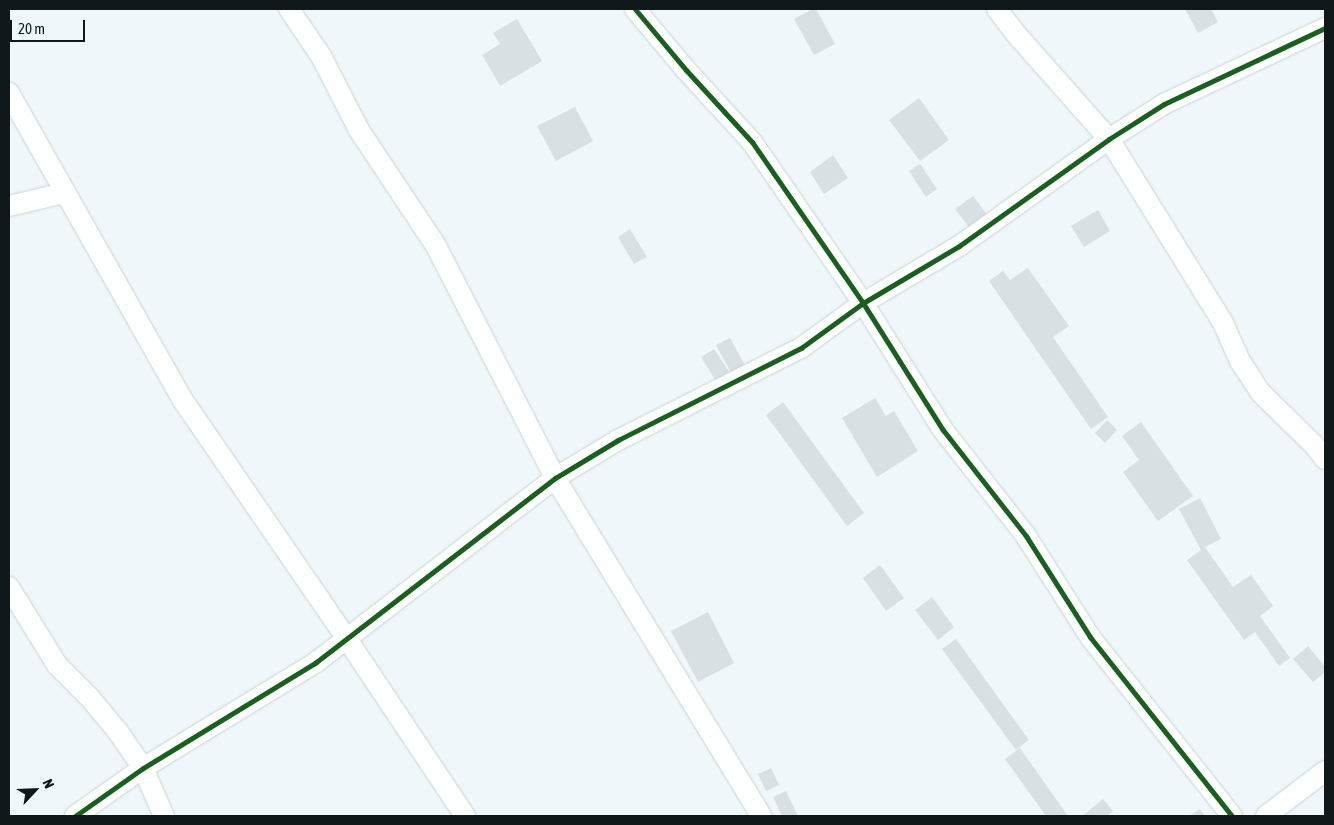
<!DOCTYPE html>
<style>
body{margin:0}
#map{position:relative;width:1334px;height:825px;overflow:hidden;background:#eff7fa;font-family:"Asap Condensed",sans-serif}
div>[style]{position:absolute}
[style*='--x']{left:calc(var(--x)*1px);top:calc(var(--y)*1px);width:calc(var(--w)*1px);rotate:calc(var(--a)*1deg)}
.building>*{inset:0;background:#d8e0e3}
.roads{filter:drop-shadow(0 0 1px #cbd3d5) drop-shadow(0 0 1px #cbd3d5)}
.minor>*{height:20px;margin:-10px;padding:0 10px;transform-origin:10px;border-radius:10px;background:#fdfefe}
.cycleway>*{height:5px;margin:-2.5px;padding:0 2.5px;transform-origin:2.5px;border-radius:2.5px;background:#1b5e20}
span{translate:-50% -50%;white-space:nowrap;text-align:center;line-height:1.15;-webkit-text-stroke:4.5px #ebf9fe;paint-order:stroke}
.frame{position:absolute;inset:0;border:10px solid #10181a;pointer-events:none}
.north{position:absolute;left:10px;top:765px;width:50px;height:50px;-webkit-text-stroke:4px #ebf9fe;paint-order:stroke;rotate:65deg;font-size:14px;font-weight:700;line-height:20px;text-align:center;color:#10181a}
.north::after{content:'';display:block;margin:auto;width:18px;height:22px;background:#10181a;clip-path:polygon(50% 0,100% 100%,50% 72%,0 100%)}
.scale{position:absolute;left:10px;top:20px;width:75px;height:22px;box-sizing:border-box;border:2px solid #10181a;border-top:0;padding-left:6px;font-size:15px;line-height:18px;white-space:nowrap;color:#10181a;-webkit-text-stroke:4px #ebf9fe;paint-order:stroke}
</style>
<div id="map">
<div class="building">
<i style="clip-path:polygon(813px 9px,816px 9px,835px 44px,814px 55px,794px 19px)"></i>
<i style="clip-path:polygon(1185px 9px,1211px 9px,1218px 22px,1198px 33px)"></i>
<i style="clip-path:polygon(517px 19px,542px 61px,500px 86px,482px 55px,500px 44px,493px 33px)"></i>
<i style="clip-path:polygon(919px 98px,949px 140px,920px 161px,889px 120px)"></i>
<i style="clip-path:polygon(575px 107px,593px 141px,556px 161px,537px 126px)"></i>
<i style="clip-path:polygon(833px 155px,848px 178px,824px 194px,810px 172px)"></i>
<i style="clip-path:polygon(920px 164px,937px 189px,926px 197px,909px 171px)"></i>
<i style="clip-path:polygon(973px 196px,992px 221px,975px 235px,955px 209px)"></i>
<i style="clip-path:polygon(1098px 210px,1110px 231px,1084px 247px,1071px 226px)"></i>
<i style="clip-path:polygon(630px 229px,647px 257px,634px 264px,618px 237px)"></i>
<i style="clip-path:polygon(1028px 268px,1069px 326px,1053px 337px,1108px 417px,1091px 429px,989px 281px,1003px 271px,1010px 280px)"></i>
<i style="clip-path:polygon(730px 338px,747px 369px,733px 376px,716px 345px)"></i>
<i style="clip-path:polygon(714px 349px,730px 373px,716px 381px,701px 357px)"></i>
<i style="clip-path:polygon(875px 398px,886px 416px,894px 411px,918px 451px,877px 477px,842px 418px)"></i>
<i style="clip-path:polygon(783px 402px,864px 513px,847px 526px,766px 415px)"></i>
<i style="clip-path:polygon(1107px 420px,1117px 430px,1105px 443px,1095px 433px)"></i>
<i style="clip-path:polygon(1141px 422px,1193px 496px,1158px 521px,1123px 472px,1139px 460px,1122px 436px)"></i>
<i style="clip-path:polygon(1200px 498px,1221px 539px,1205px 547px,1233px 587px,1251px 575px,1273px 606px,1260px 616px,1290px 658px,1279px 666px,1255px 632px,1244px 640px,1187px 560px,1201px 550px,1179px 509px)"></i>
<i style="clip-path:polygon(880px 565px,904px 598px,886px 611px,863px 578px)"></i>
<i style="clip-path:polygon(932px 597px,954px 627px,938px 640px,915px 610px)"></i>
<i style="clip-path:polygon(708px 612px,734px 663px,698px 682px,671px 631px)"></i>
<i style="clip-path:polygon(956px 639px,1029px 740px,1016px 750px,942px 649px)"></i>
<i style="clip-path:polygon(1308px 646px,1325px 667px,1325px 672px,1313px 682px,1293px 659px)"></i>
<i style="clip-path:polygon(1020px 748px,1068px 816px,1046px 816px,1005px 759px)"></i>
<i style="clip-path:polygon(771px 768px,779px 785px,766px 791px,758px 774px)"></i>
<i style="clip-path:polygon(786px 791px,798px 816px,782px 816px,773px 797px)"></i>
<i style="clip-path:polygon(1103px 799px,1113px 811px,1107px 816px,1082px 816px)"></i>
<i style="clip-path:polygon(1200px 809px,1205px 816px,1189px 816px)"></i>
</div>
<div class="roads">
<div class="minor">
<i style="--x:289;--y:9;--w:57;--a:55.8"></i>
<i style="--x:321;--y:56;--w:83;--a:62.8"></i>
<i style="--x:359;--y:130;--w:139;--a:56.4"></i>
<i style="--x:436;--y:246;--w:261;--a:62.8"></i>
<i style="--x:555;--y:478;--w:396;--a:58.6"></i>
<i style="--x:635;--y:9;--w:80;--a:50.1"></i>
<i style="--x:686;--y:70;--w:98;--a:47.5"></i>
<i style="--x:752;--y:142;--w:196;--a:55.4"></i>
<i style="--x:863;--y:303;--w:150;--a:57.8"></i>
<i style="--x:943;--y:430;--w:135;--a:51.9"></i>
<i style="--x:1026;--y:536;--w:120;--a:57.6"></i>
<i style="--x:1090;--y:637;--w:228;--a:51.6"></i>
<i style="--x:997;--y:9;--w:31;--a:53"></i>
<i style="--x:1016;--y:34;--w:140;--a:48.5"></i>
<i style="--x:1109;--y:139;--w:216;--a:58.2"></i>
<i style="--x:1223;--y:323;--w:42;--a:65.9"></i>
<i style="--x:1240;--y:361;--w:38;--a:57"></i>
<i style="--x:1261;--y:393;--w:74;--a:44.5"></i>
<i style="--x:1314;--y:445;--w:18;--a:52"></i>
<i style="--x:9;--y:93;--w:352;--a:60.5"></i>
<i style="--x:182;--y:399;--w:291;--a:55.5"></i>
<i style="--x:347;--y:639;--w:213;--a:56.3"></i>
<i style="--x:9;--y:206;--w:57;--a:-13.1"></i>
<i style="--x:9;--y:587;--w:92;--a:58.4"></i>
<i style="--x:57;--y:665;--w:47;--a:45"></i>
<i style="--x:90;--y:698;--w:45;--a:50.4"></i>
<i style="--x:119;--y:733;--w:42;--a:55.6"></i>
<i style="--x:143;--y:768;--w:52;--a:66.4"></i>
<i style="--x:75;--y:816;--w:83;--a:-35.2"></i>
<i style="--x:143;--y:768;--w:202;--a:-31.4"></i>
<i style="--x:315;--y:663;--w:303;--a:-37.6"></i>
<i style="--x:555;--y:478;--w:74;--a:-31.1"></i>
<i style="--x:618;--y:440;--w:205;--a:-26.7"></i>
<i style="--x:801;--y:348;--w:77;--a:-36"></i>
<i style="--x:863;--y:303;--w:112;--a:-30.7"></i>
<i style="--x:959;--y:246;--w:184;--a:-35.5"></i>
<i style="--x:1109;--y:139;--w:65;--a:-32.5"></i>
<i style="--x:1164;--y:104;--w:178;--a:-25.3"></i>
<i style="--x:1266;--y:816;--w:74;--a:-37.3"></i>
</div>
</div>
<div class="cycleway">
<i style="--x:635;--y:9;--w:80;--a:50.1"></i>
<i style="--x:686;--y:70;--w:98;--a:47.5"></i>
<i style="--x:752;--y:142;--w:196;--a:55.4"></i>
<i style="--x:863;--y:303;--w:150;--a:57.8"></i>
<i style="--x:943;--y:430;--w:135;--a:51.9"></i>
<i style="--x:1026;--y:536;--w:120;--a:57.6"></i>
<i style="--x:1090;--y:637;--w:228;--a:51.6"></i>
<i style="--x:75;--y:816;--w:83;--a:-35.2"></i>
<i style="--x:143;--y:768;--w:202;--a:-31.4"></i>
<i style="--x:315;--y:663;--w:303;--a:-37.6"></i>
<i style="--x:555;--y:478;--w:74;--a:-31.1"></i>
<i style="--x:618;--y:440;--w:205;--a:-26.7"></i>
<i style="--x:801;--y:348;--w:77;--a:-36"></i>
<i style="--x:863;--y:303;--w:112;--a:-30.7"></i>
<i style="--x:959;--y:246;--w:184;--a:-35.5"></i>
<i style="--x:1109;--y:139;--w:65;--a:-32.5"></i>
<i style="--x:1164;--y:104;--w:178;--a:-25.3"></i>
</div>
<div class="frame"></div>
<div class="north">N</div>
<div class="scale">20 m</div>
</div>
